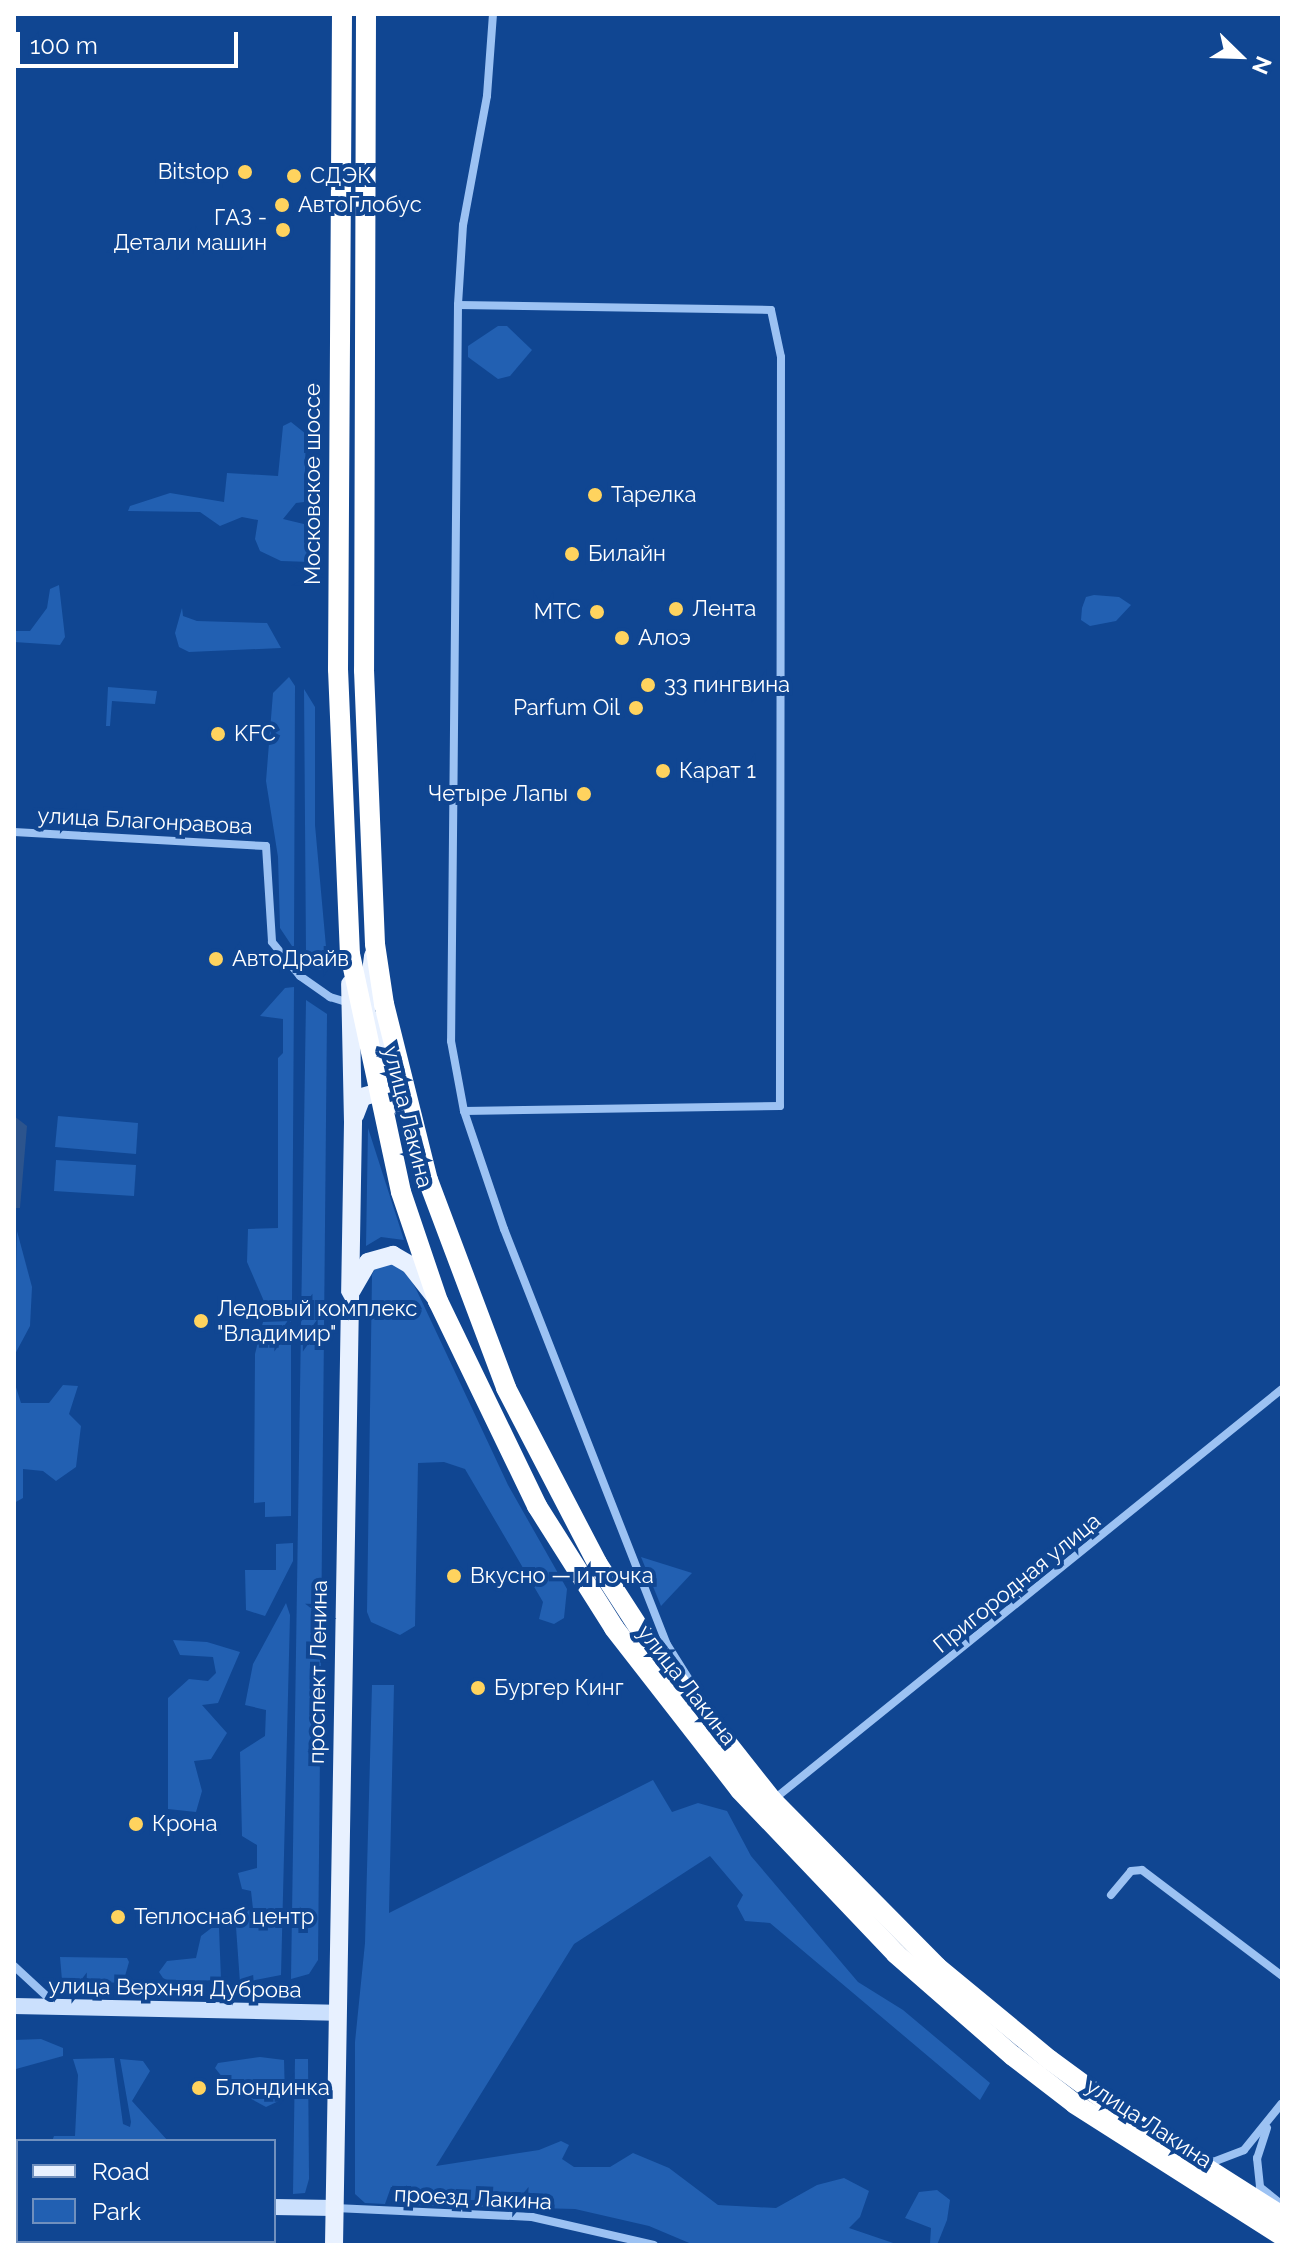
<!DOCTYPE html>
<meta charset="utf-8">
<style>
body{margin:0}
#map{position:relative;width:1296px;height:2259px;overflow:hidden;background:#104692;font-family:Raleway,sans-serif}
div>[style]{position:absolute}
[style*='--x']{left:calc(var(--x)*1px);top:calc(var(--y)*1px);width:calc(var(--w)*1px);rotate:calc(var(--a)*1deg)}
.green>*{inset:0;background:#2260b2}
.water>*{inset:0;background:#2c548d}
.street>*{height:8px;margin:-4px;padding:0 4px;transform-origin:4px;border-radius:4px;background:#9cc2f3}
.secondary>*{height:16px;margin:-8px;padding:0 8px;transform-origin:8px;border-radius:8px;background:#cbe0fd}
.primary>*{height:18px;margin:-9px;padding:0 9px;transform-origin:9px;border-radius:9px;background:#e8f1ff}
.highway>*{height:20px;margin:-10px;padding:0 10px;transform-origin:10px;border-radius:10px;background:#fff}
.dots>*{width:22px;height:22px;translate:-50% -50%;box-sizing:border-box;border:4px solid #104692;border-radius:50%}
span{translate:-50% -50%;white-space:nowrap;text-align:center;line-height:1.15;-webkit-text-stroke:8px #104692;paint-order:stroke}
.poi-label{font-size:22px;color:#fff}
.right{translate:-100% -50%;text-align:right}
.left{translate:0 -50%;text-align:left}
.street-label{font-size:22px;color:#fff}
.frame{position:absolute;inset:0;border:16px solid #fff;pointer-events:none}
.legend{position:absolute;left:16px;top:2139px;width:260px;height:104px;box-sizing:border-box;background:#104692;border:2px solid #7090be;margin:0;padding:10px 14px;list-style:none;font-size:24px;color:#fff}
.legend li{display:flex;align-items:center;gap:16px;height:40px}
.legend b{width:40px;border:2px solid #7090be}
.north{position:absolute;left:1200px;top:16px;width:80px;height:80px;-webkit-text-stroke:6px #104692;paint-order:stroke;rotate:113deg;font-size:22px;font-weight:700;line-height:32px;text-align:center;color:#fff}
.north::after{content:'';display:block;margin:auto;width:28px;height:36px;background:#fff;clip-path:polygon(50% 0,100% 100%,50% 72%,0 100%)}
.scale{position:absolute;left:16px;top:32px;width:222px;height:36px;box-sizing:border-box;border:4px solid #fff;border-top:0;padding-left:10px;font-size:24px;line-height:28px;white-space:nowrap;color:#fff;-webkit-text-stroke:6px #104692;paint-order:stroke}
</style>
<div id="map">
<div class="green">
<i style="clip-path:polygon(498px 326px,507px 326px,532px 350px,510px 376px,498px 379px,468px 357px,468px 346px)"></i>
<i style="clip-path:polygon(291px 422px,306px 434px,304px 502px,296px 503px,283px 519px,312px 526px,311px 562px,281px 561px,260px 551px,255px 539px,258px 520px,242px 517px,220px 526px,200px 512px,128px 511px,130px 506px,170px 493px,224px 502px,227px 473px,278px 476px,283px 426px)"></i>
<i style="clip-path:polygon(59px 585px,65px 637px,60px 645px,14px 642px,14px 631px,30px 631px,47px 608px,50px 589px)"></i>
<i style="clip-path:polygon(1094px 595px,1119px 597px,1131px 605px,1116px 621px,1090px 626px,1081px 620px,1082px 608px,1086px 597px)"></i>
<i style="clip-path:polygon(182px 608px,183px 616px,197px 621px,267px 623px,281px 648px,189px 652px,179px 647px,175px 633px)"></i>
<i style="clip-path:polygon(289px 677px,295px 686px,294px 949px,280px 928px,278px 857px,266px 781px,273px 693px)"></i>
<i style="clip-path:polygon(108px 687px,157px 691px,155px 704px,112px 701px,110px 726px,106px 726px)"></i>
<i style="clip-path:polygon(304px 689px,315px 707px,315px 825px,328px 969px,318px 970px,306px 953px)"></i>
<i style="clip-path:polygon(294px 987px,292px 1304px,266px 1306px,247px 1262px,248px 1229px,278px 1228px,278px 1058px,283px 1053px,283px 1019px,260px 1016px,285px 988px)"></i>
<i style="clip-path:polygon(306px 1000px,327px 1014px,318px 1960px,309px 1974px,291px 1979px)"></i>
<i style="clip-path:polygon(58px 1116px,138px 1123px,136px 1154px,55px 1147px)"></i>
<i style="clip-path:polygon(368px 1128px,404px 1240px,381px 1237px,366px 1246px)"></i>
<i style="clip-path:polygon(56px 1160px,136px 1165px,134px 1196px,54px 1191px)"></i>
<i style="clip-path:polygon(17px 1231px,32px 1287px,30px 1326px,14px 1356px)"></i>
<i style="clip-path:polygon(392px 1264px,408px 1274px,417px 1291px,508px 1485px,567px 1589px,564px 1618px,554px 1624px,539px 1619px,543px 1602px,465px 1469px,444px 1462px,418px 1463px,415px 1626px,400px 1635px,371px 1622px,367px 1612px,372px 1275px,375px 1268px)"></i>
<i style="clip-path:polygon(291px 1321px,291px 1516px,265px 1517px,265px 1502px,254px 1503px,255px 1354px,263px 1322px)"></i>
<i style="clip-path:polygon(14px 1381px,21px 1403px,49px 1403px,63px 1385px,78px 1386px,69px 1414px,81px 1426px,76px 1467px,56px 1481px,43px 1471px,23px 1469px,23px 1498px,14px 1503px)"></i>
<i style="clip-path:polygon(293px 1543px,293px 1561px,265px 1616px,246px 1610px,245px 1570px,276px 1570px,276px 1544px)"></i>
<i style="clip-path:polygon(641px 1557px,692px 1573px,661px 1606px)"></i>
<i style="clip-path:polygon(286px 1603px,290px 1615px,281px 1975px,240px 1983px,235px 1913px,253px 1909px,251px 1891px,242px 1889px,238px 1873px,257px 1868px,257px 1845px,242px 1836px,240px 1752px,265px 1736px,266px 1710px,245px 1705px,253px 1664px)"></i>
<i style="clip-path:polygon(173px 1640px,207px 1642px,240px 1652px,218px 1703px,202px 1705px,227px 1733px,211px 1759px,194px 1761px,202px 1791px,196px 1812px,168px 1809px,168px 1698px,189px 1679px,208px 1681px,216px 1673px,213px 1657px,180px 1655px)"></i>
<i style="clip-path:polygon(372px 1685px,394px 1685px,389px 1913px,653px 1780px,672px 1812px,698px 1803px,727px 1811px,751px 1856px,858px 1982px,903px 2010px,990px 2083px,980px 2100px,770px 1923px,745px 1921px,737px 1906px,743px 1895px,710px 1856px,574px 1944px,436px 2166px,539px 2150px,561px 2141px,569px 2145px,562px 2159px,574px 2167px,610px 2167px,633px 2153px,669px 2168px,718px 2205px,776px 2208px,817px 2185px,844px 2178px,869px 2191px,860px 2217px,849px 2228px,899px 2245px,694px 2245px,649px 2226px,575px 2209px,411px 2205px,411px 2186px,391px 2187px,385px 2204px,365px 2203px,355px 2194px,355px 2042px,365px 1943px)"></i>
<i style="clip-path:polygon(214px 1926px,219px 1928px,221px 1979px,175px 1984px,163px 1978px,159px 1972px,167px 1961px,196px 1958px,201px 1936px)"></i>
<i style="clip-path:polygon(60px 1957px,127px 1958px,129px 1962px,123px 1983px,62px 1980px)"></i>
<i style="clip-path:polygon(41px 2039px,63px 2048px,63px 2056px,16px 2069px,14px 2040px)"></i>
<i style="clip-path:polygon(260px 2057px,284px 2060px,285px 2098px,266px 2107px,231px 2088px,215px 2068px,218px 2063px)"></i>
<i style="clip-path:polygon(114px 2058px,123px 2124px,130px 2127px,131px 2122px,120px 2059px,143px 2061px,150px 2071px,132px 2101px,168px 2141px,52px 2141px,54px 2136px,75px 2136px,78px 2075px,73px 2059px)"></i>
<i style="clip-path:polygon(295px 2059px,308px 2059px,309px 2179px,305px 2193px,293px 2194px)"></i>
<i style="clip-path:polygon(937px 2190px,950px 2200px,947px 2220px,937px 2245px,925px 2245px,930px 2244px,931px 2228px,905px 2218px,919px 2192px)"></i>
</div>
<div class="water">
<i style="clip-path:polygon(14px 1116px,27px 1126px,20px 1208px,14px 1208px)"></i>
</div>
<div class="street">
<i style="--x:493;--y:14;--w:82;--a:94.2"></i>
<i style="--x:487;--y:96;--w:131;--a:100.5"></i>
<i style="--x:463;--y:225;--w:80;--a:93.6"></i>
<i style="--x:458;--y:305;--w:736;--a:90.54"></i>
<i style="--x:451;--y:1041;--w:71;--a:79.5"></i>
<i style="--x:464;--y:1111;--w:125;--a:71.3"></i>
<i style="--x:504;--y:1229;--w:445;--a:68.6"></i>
<i style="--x:666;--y:1643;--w:45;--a:57.7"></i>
<i style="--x:458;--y:305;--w:313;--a:0.9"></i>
<i style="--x:771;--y:310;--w:48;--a:78"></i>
<i style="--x:781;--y:357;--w:749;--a:90.08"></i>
<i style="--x:780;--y:1106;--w:316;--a:179.1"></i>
<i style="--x:14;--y:832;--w:252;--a:3.2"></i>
<i style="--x:266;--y:846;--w:96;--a:86.4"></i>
<i style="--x:272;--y:942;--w:44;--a:50.5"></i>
<i style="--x:300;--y:976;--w:37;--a:35"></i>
<i style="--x:330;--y:997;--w:21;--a:17"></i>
<i style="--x:773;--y:1800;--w:654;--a:-38.92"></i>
<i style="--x:1111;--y:1895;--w:31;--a:-50"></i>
<i style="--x:1131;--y:1871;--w:11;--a:-5"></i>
<i style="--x:1142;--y:1870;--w:176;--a:37.1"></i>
<i style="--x:14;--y:1966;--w:56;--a:42.8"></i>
<i style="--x:1267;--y:2128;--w:32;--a:108"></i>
<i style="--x:1257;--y:2158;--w:29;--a:84"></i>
<i style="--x:1260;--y:2187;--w:28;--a:39"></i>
<i style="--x:1206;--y:2158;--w:8;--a:30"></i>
<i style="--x:1213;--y:2162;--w:33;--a:-21"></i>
<i style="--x:1244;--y:2150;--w:60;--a:-51"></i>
<i style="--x:335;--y:2208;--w:197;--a:2.6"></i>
<i style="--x:532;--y:2217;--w:125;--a:12.9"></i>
</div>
<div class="secondary">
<i style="--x:14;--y:2006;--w:321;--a:1.2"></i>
<i style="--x:14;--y:2201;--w:4;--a:0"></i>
<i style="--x:274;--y:2207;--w:60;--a:1"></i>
</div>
<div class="primary">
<i style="--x:363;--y:1006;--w:69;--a:64.2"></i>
<i style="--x:365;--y:1018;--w:63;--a:-82.6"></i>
<i style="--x:355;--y:1115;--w:19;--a:-69"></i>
<i style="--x:362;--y:1097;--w:15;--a:-16"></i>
<i style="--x:376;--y:1093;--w:18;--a:16"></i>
<i style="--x:393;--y:1098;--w:28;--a:48"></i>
<i style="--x:352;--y:1290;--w:32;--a:-60"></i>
<i style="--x:368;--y:1262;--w:26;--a:-16"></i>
<i style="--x:393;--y:1255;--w:20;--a:30"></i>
<i style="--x:410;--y:1265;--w:39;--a:52"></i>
<i style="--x:334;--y:2245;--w:1123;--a:-89.03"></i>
<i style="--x:353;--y:1122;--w:138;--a:-91.2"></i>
</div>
<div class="highway">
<i style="--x:342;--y:14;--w:655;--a:90.35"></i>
<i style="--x:338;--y:669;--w:285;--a:87.6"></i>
<i style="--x:350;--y:954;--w:243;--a:77.9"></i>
<i style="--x:401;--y:1192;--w:115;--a:71.3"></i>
<i style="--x:438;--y:1301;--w:228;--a:64.2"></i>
<i style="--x:537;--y:1506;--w:144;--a:57.7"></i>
<i style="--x:614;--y:1628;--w:205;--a:52.1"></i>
<i style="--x:740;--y:1790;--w:226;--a:46.4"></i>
<i style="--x:896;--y:1954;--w:155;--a:41.1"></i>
<i style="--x:1013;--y:2056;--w:78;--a:37.7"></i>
<i style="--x:1075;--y:2104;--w:246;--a:32.5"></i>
<i style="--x:366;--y:14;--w:656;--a:90.17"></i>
<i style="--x:364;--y:670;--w:274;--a:87.7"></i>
<i style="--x:375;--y:944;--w:61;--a:81.5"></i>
<i style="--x:384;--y:1004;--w:181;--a:76"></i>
<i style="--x:428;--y:1180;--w:222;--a:69.4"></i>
<i style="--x:506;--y:1388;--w:197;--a:62.5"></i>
<i style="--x:597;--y:1563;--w:101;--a:57.1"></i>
<i style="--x:652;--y:1648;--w:194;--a:51.7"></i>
<i style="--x:772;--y:1800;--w:235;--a:45.3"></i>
<i style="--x:937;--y:1967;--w:146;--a:39.5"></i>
<i style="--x:1050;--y:2060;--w:112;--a:36.3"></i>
<i style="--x:1140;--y:2126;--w:168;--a:32.4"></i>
</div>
<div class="dots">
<i style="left:245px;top:172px;background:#ffd35e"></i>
<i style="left:294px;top:176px;background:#ffd35e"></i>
<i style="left:282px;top:205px;background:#ffd35e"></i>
<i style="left:283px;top:230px;background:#ffd35e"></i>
<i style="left:595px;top:495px;background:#ffd35e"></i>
<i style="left:572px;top:554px;background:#ffd35e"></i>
<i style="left:676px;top:609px;background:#ffd35e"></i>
<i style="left:597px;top:612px;background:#ffd35e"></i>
<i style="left:622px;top:638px;background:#ffd35e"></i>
<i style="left:648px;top:685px;background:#ffd35e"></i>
<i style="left:636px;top:708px;background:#ffd35e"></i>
<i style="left:218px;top:734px;background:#ffd35e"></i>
<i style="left:663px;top:771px;background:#ffd35e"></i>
<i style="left:584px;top:794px;background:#ffd35e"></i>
<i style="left:216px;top:959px;background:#ffd35e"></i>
<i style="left:201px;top:1321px;background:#ffd35e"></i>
<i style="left:454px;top:1576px;background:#ffd35e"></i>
<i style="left:478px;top:1688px;background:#ffd35e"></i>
<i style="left:136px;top:1824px;background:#ffd35e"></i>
<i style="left:118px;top:1917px;background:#ffd35e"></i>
<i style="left:199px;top:2088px;background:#ffd35e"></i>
</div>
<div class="poi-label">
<span class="right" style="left:229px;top:172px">Bitstop</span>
<span class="left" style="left:310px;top:176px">СДЭК</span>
<span class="left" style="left:298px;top:205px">АвтоГлобус</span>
<span class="right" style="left:267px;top:230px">ГАЗ -<br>Детали машин</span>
<span class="left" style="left:611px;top:495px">Тарелка</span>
<span class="left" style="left:588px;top:554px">Билайн</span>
<span class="left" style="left:692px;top:609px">Лента</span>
<span class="right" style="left:581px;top:612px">МТС</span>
<span class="left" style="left:638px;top:638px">Алоэ</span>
<span class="left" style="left:664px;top:685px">33 пингвина</span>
<span class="right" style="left:620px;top:708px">Parfum Oil</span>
<span class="left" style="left:234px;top:734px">KFC</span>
<span class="left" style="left:679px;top:771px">Карат 1</span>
<span class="right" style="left:568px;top:794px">Четыре Лапы</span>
<span class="left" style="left:232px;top:959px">АвтоДрайв</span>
<span class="left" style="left:217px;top:1321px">Ледовый комплекс<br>"Владимир"</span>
<span class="left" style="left:470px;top:1576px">Вкусно — и точка</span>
<span class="left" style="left:494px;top:1688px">Бургер Кинг</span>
<span class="left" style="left:152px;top:1824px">Крона</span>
<span class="left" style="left:134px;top:1917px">Теплоснаб центр</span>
<span class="left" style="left:215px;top:2088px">Блондинка</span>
</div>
<div class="street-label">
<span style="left:313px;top:484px;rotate:-90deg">Московское шоссе</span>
<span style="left:145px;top:821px;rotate:3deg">улица Благонравова</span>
<span style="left:408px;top:1117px;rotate:76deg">улица Лакина</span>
<span style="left:1017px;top:1583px;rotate:-39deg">Пригородная улица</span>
<span style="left:318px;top:1672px;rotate:-89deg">проспект Ленина</span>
<span style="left:687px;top:1685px;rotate:52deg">улица Лакина</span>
<span style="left:175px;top:1988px;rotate:1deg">улица Верхняя Дуброва</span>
<span style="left:1149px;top:2123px;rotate:33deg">улица Лакина</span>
<span style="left:473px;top:2198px;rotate:3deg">проезд Лакина</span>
</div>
<div class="frame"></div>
<ul class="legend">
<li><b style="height:10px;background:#e8f1ff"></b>Road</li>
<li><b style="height:22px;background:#2260b2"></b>Park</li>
</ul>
<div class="north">N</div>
<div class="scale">100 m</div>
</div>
